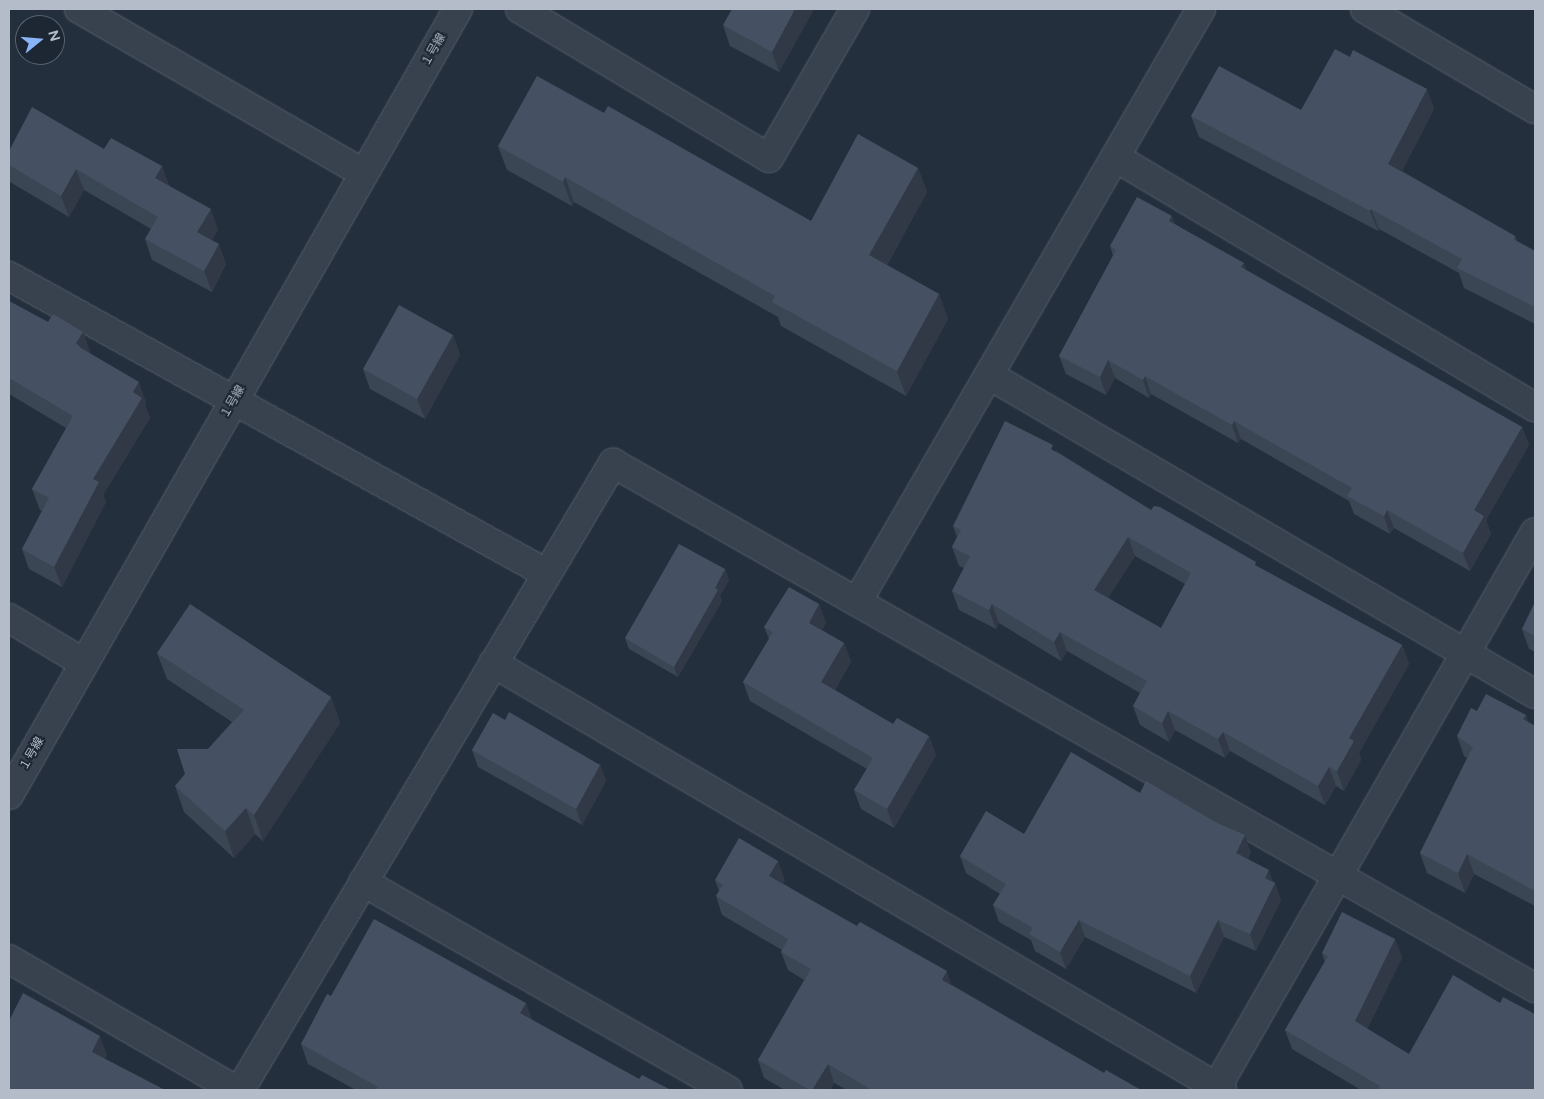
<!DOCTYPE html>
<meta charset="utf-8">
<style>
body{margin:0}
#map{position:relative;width:1544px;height:1099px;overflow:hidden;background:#242f3e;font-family:Figtree,"Noto Sans JP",sans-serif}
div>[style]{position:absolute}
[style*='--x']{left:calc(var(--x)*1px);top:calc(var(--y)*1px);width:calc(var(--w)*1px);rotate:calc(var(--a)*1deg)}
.roads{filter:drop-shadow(0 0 1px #565f6c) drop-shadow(0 0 1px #565f6c)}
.minor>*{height:28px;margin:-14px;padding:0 14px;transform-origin:14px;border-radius:14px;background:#38414e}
.tertiary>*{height:28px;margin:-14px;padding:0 14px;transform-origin:14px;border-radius:14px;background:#38414e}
.wall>*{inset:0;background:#3b4654}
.shaded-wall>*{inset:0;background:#303945}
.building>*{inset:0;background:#455162}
span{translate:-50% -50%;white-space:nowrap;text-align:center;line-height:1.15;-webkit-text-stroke:4px #1d2633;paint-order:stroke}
.street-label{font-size:12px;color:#b4bcc9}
.frame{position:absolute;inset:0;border:10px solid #b4bcc9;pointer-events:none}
.north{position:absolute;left:15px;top:15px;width:50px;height:50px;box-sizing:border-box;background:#1d2633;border:1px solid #59626f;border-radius:50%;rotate:73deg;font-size:14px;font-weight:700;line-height:20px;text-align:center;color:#b4bcc9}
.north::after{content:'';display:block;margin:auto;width:18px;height:22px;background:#8ab4f8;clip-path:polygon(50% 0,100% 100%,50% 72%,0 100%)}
</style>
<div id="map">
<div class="roads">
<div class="minor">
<i style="--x:79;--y:9;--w:328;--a:30"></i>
<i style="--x:520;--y:9;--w:290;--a:30.9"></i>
<i style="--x:769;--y:158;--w:172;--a:-60"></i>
<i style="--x:1365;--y:9;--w:197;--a:30.5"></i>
<i style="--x:1115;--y:157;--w:489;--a:30.8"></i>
<i style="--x:9;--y:276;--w:614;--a:28.95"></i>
<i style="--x:989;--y:375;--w:632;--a:30.3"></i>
<i style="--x:857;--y:602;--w:686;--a:-59.88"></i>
<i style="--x:9;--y:618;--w:87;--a:31"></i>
<i style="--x:493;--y:663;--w:845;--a:30.36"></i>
<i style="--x:363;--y:882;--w:420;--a:29.7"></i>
<i style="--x:9;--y:959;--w:262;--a:30"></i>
<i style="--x:240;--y:1090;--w:730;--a:-59.25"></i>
<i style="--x:613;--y:463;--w:1061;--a:29.66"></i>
<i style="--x:1215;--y:1090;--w:643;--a:-60.17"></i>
</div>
<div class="tertiary">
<i style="--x:9;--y:795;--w:905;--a:-60.26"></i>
</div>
</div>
<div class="wall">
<i style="clip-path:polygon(814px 9px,779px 72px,730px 46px,723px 25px)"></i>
<i style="clip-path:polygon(1350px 57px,1427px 89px,1434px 109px,1402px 171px,1515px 236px,1517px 241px,1535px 251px,1535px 324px,1464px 288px,1459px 273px,1379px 229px,1378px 231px,1199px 137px,1191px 116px,1301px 110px)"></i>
<i style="clip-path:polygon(604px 113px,811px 221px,918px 168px,927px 192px,887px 265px,939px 294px,948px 319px,906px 396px,781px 326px,778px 317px,574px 202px,572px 206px,507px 170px,498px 146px)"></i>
<i style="clip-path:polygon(104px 149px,162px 166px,169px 186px,218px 230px,212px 240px,226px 264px,212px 292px,152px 260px,145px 239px,151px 229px,84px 190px,69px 217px,10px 182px,9px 178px,9px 151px)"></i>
<i style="clip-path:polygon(1175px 224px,1246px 270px,1522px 427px,1529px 445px,1486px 520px,1491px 534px,1470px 571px,1394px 528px,1390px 534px,1354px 514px,1349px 501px,1241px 439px,1238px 443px,1151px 394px,1149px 398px,1115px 378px,1106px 395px,1066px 374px,1059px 356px,1113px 256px,1110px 246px)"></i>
<i style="clip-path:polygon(9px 301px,48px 322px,83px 332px,90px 352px,90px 353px,146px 402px,145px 405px,150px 418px,103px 495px,106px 502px,62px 587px,29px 569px,22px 549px,42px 511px,40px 510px,32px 489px,66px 428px,9px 394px)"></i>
<i style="clip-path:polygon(453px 335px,460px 355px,425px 419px,370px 389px,363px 369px)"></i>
<i style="clip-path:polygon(evenodd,1056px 451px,1151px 510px,1402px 645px,1409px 664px,1359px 753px,1361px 760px,1344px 791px,1336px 786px,1325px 805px,1230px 751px,1225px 758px,1175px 730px,1169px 742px,1140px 725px,1133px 706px,1140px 693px,1067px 651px,1061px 661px,999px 623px,996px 629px,959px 610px,952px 591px,964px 568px,959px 566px,952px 547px,957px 537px,953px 526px,1056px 451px,1135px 556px,1185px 584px,1161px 628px,1108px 598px,1135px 556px)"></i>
<i style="clip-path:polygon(725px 569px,729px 580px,720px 596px,722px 601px,678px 677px,629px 649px,625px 638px)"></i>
<i style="clip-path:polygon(1535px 602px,1535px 652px,1529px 649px,1522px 629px)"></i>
<i style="clip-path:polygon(819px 604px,826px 623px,822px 630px,844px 643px,851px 662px,835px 690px,893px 724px,929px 736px,936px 755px,894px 828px,861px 809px,854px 790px,867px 769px,750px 701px,743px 682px,769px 639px,764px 627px)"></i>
<i style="clip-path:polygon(157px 653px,331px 697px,340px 723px,263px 841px,255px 834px,234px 858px,184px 812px,175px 786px,232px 722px,167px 679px)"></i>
<i style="clip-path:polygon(1477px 711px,1526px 715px,1528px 722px,1535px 726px,1535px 906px,1474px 874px,1465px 893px,1427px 873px,1420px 853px,1467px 758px,1464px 756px,1457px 736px)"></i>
<i style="clip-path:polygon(505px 720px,600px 765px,606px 781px,582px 825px,478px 767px,472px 750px)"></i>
<i style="clip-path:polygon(1140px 793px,1215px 822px,1251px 852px,1248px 859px,1275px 883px,1281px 900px,1256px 951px,1224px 937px,1196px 993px,1085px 937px,1066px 969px,1035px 951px,1031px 940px,999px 922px,993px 905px,1000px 894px,966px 873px,960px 856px)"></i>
<i style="clip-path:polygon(715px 880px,785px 880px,782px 883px,952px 985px,1104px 1073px,1141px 1090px,847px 1090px,834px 1083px,830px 1090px,785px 1090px,764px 1078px,758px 1060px,804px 980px,788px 970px,781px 952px,782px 950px,722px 915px,716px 896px,719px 891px)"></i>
<i style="clip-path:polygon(1395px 939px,1402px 958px,1367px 1029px,1409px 1054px,1535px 1090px,1361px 1090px,1292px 1049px,1285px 1030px,1325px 962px,1322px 953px)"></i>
<i style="clip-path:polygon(331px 996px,526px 1003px,532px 1020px,639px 1079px,671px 1090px,356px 1090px,308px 1064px,301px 1044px)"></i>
</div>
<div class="shaded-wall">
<i style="clip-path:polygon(795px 9px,814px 9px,779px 72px,772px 52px)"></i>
<i style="clip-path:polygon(1427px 89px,1434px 109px,1395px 184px,1388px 164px)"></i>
<i style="clip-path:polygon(162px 166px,169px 186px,155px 178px)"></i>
<i style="clip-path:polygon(918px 168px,927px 192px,878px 280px,869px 255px)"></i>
<i style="clip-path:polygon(76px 169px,84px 190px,69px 217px,61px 196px)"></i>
<i style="clip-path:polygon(565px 177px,574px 202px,572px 206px,563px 182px)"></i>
<i style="clip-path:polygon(211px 209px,218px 230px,205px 252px,197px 232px)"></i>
<i style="clip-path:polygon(1371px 209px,1379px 229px,1378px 231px,1370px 211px)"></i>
<i style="clip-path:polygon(1172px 216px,1179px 234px,1169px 221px)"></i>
<i style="clip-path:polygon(219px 244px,226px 264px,212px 292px,204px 271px)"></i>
<i style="clip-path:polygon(1244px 263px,1250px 281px,1241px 267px)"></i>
<i style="clip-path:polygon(939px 294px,948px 319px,906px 396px,897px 371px)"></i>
<i style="clip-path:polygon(83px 332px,90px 352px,84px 363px,76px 343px)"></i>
<i style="clip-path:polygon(453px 335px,460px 355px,425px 419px,417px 399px)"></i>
<i style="clip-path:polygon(1108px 360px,1115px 378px,1106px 395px,1100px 377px)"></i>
<i style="clip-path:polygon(1145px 376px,1151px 394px,1149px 398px,1143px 380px)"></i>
<i style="clip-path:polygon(139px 382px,146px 402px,145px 405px,150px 418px,103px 495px,106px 502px,62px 587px,54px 567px,93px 479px,133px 392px)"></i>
<i style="clip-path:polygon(1234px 421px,1241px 439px,1238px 443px,1232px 425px)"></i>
<i style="clip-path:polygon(1522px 427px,1529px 445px,1486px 520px,1491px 534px,1470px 571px,1463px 553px,1474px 510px)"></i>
<i style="clip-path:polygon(1387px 510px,1394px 528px,1390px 534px,1384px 516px)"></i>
<i style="clip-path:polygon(1128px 537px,1135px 556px,1101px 609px,1094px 590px)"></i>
<i style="clip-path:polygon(725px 569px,729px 580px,720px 596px,722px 601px,678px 677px,674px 667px)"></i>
<i style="clip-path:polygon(819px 604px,826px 623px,816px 641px,809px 623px)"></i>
<i style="clip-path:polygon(992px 604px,999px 623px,996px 629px,989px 610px)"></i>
<i style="clip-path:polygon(1060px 632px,1067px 651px,1061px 661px,1054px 642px)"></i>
<i style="clip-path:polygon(844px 643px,851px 662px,828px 701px,821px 682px)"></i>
<i style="clip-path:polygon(1402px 645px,1409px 664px,1359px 753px,1361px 760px,1344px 791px,1337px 771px,1349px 738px)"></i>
<i style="clip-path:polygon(331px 697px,340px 723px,263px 841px,254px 815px)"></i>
<i style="clip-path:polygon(1168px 711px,1175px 730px,1169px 742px,1162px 723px)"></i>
<i style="clip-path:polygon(1526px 715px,1533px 734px,1523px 719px)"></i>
<i style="clip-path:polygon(1223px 732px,1230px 751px,1225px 758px,1218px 739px)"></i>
<i style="clip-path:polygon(929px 736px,936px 755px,894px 828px,887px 809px)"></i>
<i style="clip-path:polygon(600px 765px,606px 781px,582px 825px,576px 809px)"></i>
<i style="clip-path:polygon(1329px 767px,1336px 786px,1325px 805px,1318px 786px)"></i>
<i style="clip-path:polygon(246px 808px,255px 834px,234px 858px,225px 831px)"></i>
<i style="clip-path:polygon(1245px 835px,1251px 852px,1242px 870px,1236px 853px)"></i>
<i style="clip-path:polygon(1467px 854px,1474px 874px,1465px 893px,1458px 873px)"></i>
<i style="clip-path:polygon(778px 861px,785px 880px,776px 895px,769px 876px)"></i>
<i style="clip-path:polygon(1269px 870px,1274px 885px,1275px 883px,1281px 900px,1256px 951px,1250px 934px,1265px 878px)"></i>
<i style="clip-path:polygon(1079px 920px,1085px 937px,1066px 969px,1060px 952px)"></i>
<i style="clip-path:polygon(1218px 920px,1224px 937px,1196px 993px,1190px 976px)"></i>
<i style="clip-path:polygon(1395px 939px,1402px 958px,1362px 1040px,1355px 1021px)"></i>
<i style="clip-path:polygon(947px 971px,953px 990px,942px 980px)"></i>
<i style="clip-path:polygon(526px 1003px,533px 1022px,520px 1013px)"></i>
<i style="clip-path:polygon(100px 1036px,107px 1055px,99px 1072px,92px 1052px)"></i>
<i style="clip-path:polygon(828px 1064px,834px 1083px,830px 1090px,812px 1090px)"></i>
</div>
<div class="building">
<i style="clip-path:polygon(732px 9px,795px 9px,772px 52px,723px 25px)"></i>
<i style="clip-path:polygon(1335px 49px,1350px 57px,1353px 50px,1427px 89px,1388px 164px,1515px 236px,1513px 239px,1535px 251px,1535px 307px,1457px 268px,1462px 259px,1371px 209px,1370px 211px,1191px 116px,1219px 66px,1301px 110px)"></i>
<i style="clip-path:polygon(537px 76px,604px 113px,608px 106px,811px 221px,858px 134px,918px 168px,869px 255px,939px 294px,897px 371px,772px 302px,775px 296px,565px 177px,563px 182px,498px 146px)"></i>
<i style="clip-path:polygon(32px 107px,104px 149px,111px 138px,162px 166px,155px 178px,211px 209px,197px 232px,219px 244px,204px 271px,145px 239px,158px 217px,76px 169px,61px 196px,9px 165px,9px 151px)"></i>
<i style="clip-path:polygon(1137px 197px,1172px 216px,1169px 221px,1244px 263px,1241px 267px,1522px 427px,1474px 510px,1484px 516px,1463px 553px,1387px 510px,1384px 516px,1347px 496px,1352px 488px,1234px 421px,1232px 425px,1145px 376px,1143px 380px,1108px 360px,1100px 377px,1059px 356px,1116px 250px,1110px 246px)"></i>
<i style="clip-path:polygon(9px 301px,48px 322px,53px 314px,83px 332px,76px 343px,81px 348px,139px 382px,133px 392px,142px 398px,93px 479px,99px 482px,54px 567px,22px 549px,49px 498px,32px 489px,73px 416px,9px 378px)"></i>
<i style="clip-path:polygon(399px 305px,453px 335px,417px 399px,363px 369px)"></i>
<i style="clip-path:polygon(evenodd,1005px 421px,1053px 445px,1051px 449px,1151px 510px,1154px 506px,1160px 507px,1256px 562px,1255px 565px,1402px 645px,1349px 738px,1354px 741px,1337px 771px,1329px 767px,1318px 786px,1223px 732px,1218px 739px,1168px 711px,1162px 723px,1133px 706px,1147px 681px,1060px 632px,1054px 642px,992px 604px,989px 610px,952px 591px,970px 556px,952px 547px,961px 530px,953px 526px,1005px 421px,1128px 537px,1191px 573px,1161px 628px,1094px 590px,1128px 537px)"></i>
<i style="clip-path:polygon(679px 544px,725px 569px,715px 588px,718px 590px,674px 667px,625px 638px)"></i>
<i style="clip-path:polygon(789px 587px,819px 604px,809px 623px,844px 643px,821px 682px,893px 724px,897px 718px,929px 736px,887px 809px,854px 790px,873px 758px,743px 682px,773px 632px,764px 627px)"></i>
<i style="clip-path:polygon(1535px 602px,1535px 636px,1522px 629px)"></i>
<i style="clip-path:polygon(190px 604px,331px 697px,254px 815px,246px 808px,225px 831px,175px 786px,185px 774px,177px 749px,208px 749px,244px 710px,157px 653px)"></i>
<i style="clip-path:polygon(1486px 694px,1526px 715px,1523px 719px,1535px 726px,1535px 891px,1467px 854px,1458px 873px,1420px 853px,1473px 747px,1457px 736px,1471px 708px,1477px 711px)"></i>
<i style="clip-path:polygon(509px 712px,600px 765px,576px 809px,472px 750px,493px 713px,505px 720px)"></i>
<i style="clip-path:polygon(1071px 752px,1140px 793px,1146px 781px,1215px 822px,1245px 835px,1236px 853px,1269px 870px,1265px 878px,1275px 883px,1250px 934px,1218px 920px,1190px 976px,1079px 920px,1060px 952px,1029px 934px,1033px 928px,993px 905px,1006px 884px,960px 856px,986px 811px,1024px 834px)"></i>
<i style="clip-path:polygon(739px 838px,778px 861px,769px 876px,857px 926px,860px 922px,947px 971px,942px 980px,1104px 1073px,1106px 1070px,1141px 1090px,872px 1090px,828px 1064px,812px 1090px,810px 1090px,758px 1060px,811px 969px,781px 952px,788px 939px,716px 896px,723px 885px,715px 880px)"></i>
<i style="clip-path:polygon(1342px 912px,1395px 939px,1355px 1021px,1409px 1054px,1453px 975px,1500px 1003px,1503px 997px,1535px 1014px,1535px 1090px,1378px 1090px,1380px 1086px,1285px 1030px,1328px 956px,1322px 953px)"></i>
<i style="clip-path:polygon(374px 919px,526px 1003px,520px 1013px,639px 1079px,642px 1075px,671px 1090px,376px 1090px,378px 1087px,301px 1044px,327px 994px,331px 996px)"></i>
<i style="clip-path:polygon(23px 993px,100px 1036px,92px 1052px,165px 1090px,9px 1090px,9px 1021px)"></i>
</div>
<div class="street-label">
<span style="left:434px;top:50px;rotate:-60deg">１号線</span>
<span style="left:233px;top:402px;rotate:-60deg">１号線</span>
<span style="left:32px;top:754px;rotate:-60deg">１号線</span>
</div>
<div class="frame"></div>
<div class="north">N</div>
</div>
